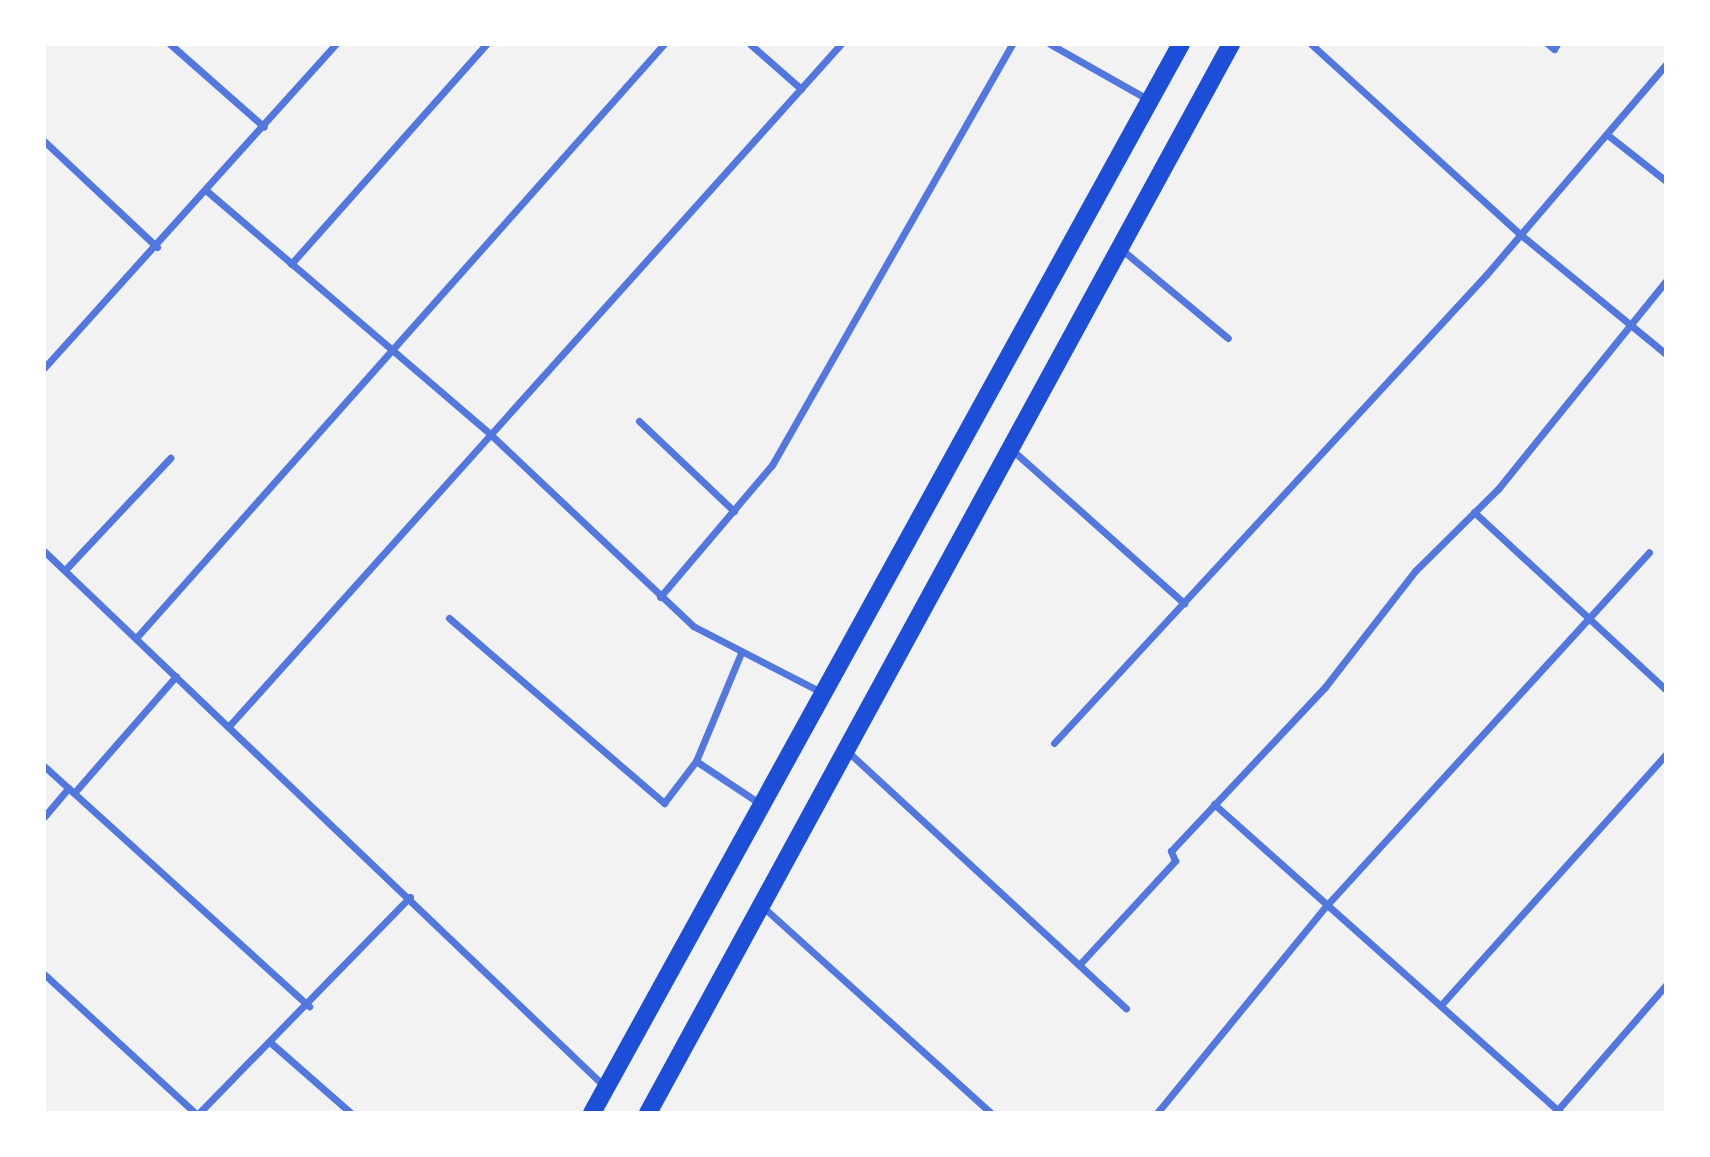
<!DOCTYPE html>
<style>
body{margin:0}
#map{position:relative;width:1710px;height:1157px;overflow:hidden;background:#f2f2f2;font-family:"Noto Serif",serif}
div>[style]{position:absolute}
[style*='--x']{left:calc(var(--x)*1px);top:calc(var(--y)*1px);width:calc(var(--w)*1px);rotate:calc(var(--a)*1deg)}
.minor>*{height:7px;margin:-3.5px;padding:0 3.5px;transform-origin:3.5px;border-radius:3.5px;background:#5277de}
.primary>*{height:18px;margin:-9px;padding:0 9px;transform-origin:9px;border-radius:9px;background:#1d4ed8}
span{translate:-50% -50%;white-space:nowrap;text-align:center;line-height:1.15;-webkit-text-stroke:7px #fff;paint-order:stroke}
.frame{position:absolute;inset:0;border:46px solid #fff;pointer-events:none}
</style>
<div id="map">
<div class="minor">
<i style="--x:170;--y:44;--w:125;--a:41.4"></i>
<i style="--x:750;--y:44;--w:68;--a:41.4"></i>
<i style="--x:1050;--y:44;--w:114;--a:29.5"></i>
<i style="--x:1311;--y:44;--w:284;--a:42.3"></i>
<i style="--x:1521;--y:235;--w:188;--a:39.4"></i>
<i style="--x:1548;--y:44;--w:8;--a:40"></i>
<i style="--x:1554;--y:49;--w:6;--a:-59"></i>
<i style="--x:1609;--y:136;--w:73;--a:38.3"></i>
<i style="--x:44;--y:141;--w:155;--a:43.2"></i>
<i style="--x:208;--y:192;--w:370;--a:40.6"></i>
<i style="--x:489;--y:433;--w:281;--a:43.4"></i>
<i style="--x:693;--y:626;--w:146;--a:27.3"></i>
<i style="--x:1121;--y:249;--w:139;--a:39.8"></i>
<i style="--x:291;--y:264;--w:294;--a:-48.4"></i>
<i style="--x:44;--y:368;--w:436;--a:-48"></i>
<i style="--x:639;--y:421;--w:131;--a:43.5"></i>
<i style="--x:1011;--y:449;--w:232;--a:41.7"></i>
<i style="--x:1474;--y:512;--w:262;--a:42.8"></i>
<i style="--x:44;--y:551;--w:776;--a:43.69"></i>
<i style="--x:65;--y:570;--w:154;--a:-46.8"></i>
<i style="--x:660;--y:597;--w:173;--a:-49.7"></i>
<i style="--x:772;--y:465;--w:485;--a:-60.3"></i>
<i style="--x:449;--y:618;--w:284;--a:40.7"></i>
<i style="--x:664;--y:803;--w:53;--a:-52.7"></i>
<i style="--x:696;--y:761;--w:117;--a:-67.4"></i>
<i style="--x:136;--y:638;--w:795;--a:-48.37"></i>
<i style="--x:229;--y:726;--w:916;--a:-48.1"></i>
<i style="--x:1054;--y:743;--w:637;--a:-47.29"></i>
<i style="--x:1486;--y:275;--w:277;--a:-49.5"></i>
<i style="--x:846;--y:750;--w:381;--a:42.7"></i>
<i style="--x:696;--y:761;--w:79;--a:33.7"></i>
<i style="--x:44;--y:766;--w:358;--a:42.2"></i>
<i style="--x:74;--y:793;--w:155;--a:-48.9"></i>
<i style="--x:1214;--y:804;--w:465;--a:41.7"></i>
<i style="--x:44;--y:817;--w:38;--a:-50"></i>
<i style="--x:763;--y:907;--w:307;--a:42.1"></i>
<i style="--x:1079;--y:965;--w:142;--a:-47.3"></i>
<i style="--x:1175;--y:861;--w:11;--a:-112"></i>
<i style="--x:1171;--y:851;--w:225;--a:-46.8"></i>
<i style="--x:1325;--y:687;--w:147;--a:-52.2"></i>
<i style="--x:1415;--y:571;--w:117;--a:-44.7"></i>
<i style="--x:1498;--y:489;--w:267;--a:-51.1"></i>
<i style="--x:44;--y:974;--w:205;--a:42.6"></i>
<i style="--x:1441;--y:1005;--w:337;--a:-48.1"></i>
<i style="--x:271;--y:1043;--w:106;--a:41.2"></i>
<i style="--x:199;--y:1113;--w:302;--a:-45.7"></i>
<i style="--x:1157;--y:1113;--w:267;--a:-50.8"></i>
<i style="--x:1326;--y:906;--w:479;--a:-47.6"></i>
<i style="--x:1555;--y:1113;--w:169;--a:-49.1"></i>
</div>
<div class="primary">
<i style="--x:592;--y:1113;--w:1221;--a:-61.15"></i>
<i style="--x:648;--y:1113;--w:1218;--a:-61.39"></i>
</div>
<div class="frame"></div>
</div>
